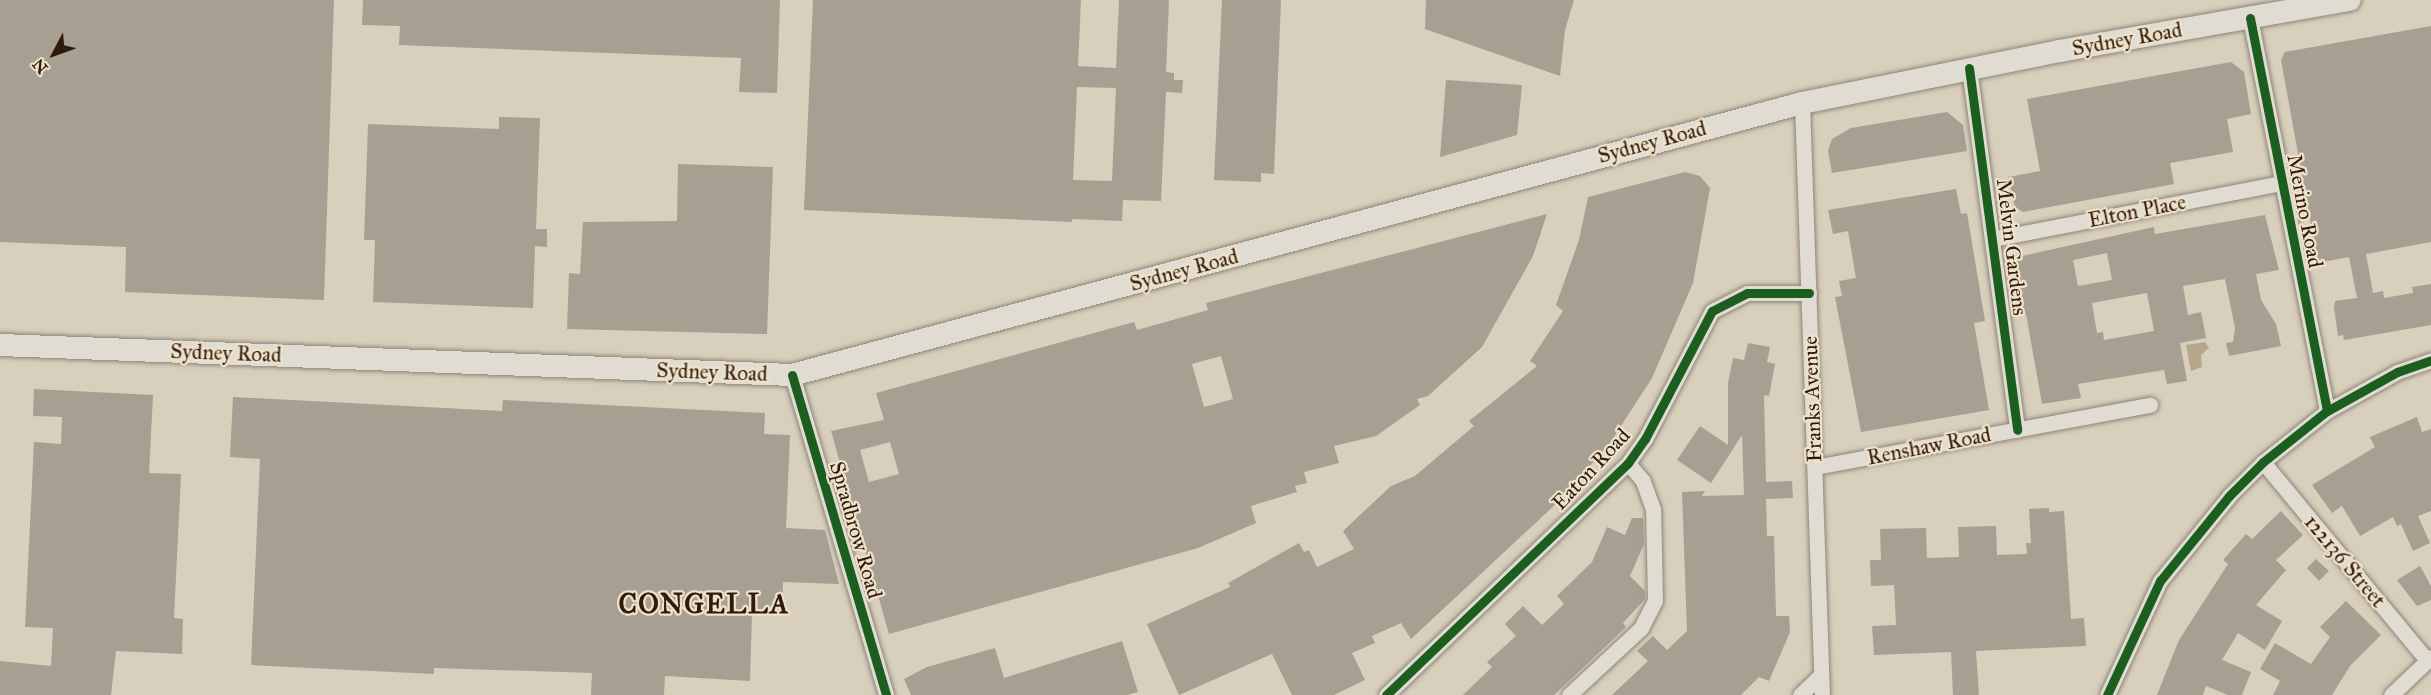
<!DOCTYPE html>
<style>
body{margin:0}
#map{position:relative;width:2431px;height:695px;overflow:hidden;background:#d8cfbc;font-family:"IM FELL Great Primer",serif}
div>[style]{position:absolute}
[style*='--x']{left:calc(var(--x)*1px);top:calc(var(--y)*1px);width:calc(var(--w)*1px);rotate:calc(var(--a)*1deg)}
.water>*{inset:0;background:#b6a68c}
.building>*{inset:0;background:#a79f92}
.roads{filter:drop-shadow(0 0 2px #8d8579) drop-shadow(0 0 2px #8d8579)}
.street>*{height:15px;margin:-7.5px;padding:0 7.5px;transform-origin:7.5px;border-radius:7.5px;background:#e1dcd2}
.secondary>*{height:22px;margin:-11px;padding:0 11px;transform-origin:11px;border-radius:11px;background:#e1dcd2}
.cycleway>*{height:9px;margin:-4.5px;padding:0 4.5px;transform-origin:4.5px;border-radius:4.5px;background:#1b5e20}
span{translate:-50% -50%;white-space:nowrap;text-align:center;line-height:1.15;-webkit-text-stroke:4.5px #eee2cb;paint-order:stroke}
.street-label{font-size:21px;color:#301a0c}
.district-label{font-size:27px;color:#301a0c;font-weight:700;letter-spacing:1.5px}
.north{position:absolute;left:24px;top:24px;width:60px;height:60px;-webkit-text-stroke:4px #eee2cb;paint-order:stroke;rotate:229deg;font-size:16px;font-weight:700;line-height:24px;text-align:center;color:#301a0c}
.north::after{content:'';display:block;margin:auto;width:21px;height:27px;background:#301a0c;clip-path:polygon(50% 0,100% 100%,50% 72%,0 100%)}
</style>
<div id="map">
<div class="water">
<i style="clip-path:polygon(2205px 342px,2209px 348px,2201px 355px,2202px 367px,2191px 371px,2186px 345px)"></i>
</div>
<div class="building">
<i style="clip-path:polygon(0 0,334px 0,324px 300px,125px 292px,126px 247px,0 242px)"></i>
<i style="clip-path:polygon(363px 0,780px 0,777px 93px,739px 92px,741px 58px,399px 45px,400px 26px,362px 25px)"></i>
<i style="clip-path:polygon(evenodd,813px 0,1081px 0,1078px 66px,1116px 68px,1119px 0,1169px 0,1166px 72px,1174px 73px,1174px 80px,1183px 80px,1182px 93px,1166px 92px,1161px 201px,1123px 200px,1122px 221px,1072px 219px,1072px 222px,804px 210px,813px 0,1077px 87px,1116px 88px,1112px 181px,1073px 180px,1077px 87px)"></i>
<i style="clip-path:polygon(1222px 0,1281px 0,1274px 174px,1261px 173px,1261px 182px,1214px 180px)"></i>
<i style="clip-path:polygon(1426px 0,1574px 0,1565px 30px,1560px 76px,1425px 29px)"></i>
<i style="clip-path:polygon(2431px 26px,2431px 242px,2366px 254px,2373px 293px,2383px 291px,2384px 298px,2413px 293px,2412px 287px,2431px 284px,2431px 325px,2344px 340px,2343px 335px,2338px 336px,2334px 308px,2335px 301px,2357px 298px,2349px 257px,2318px 263px,2281px 60px,2285px 52px)"></i>
<i style="clip-path:polygon(2231px 62px,2244px 72px,2251px 114px,2227px 119px,2233px 152px,2170px 163px,2174px 184px,2023px 212px,2015px 207px,2008px 177px,2040px 171px,2027px 99px)"></i>
<i style="clip-path:polygon(1446px 80px,1522px 85px,1517px 135px,1440px 157px)"></i>
<i style="clip-path:polygon(1947px 112px,1963px 125px,1967px 151px,1832px 173px,1828px 151px,1832px 139px,1851px 128px)"></i>
<i style="clip-path:polygon(499px 117px,540px 118px,536px 229px,547px 229px,547px 247px,535px 246px,533px 308px,373px 302px,375px 240px,364px 240px,368px 124px,499px 129px)"></i>
<i style="clip-path:polygon(678px 164px,773px 167px,767px 334px,567px 329px,569px 273px,580px 274px,583px 222px,677px 221px)"></i>
<i style="clip-path:polygon(1685px 172px,1700px 176px,1710px 188px,1693px 283px,1652px 378px,1610px 443px,1558px 502px,1411px 639px,1401px 623px,1372px 636px,1375px 643px,1352px 653px,1365px 680px,1334px 695px,1292px 695px,1272px 654px,1179px 695px,1147px 624px,1230px 587px,1228px 583px,1299px 543px,1304px 552px,1309px 550px,1317px 567px,1354px 549px,1343px 531px,1391px 486px,1415px 476px,1474px 426px,1469px 421px,1537px 366px,1530px 361px,1563px 311px,1556px 305px,1579px 240px,1588px 197px)"></i>
<i style="clip-path:polygon(1956px 189px,1961px 214px,1967px 213px,1985px 321px,1974px 323px,1989px 410px,1861px 432px,1835px 297px,1842px 296px,1839px 281px,1856px 278px,1848px 231px,1833px 234px,1828px 210px)"></i>
<i style="clip-path:polygon(evenodd,1547px 214px,1533px 256px,1482px 347px,1428px 396px,1417px 399px,1420px 405px,1376px 436px,1334px 446px,1339px 463px,1304px 472px,1307px 483px,1295px 486px,1297px 492px,1251px 506px,1256px 523px,1198px 548px,889px 634px,831px 431px,884px 420px,876px 393px,1134px 322px,1137px 330px,1208px 310px,1206px 303px,1547px 214px,1221px 356px,1233px 399px,1204px 407px,1192px 364px,1221px 356px,1547px 214px,890px 442px,899px 474px,869px 482px,860px 450px,890px 442px)"></i>
<i style="clip-path:polygon(evenodd,2265px 215px,2279px 270px,2256px 274px,2261px 300px,2276px 324px,2281px 346px,2229px 356px,2226px 343px,2233px 342px,2235px 328px,2225px 279px,2183px 286px,2188px 315px,2201px 312px,2206px 338px,2180px 343px,2187px 381px,2167px 384px,2164px 370px,2078px 384px,2081px 398px,2042px 404px,2026px 314px,2019px 315px,2013px 258px,2154px 227px,2155px 234px,2265px 215px,2107px 253px,2112px 280px,2078px 286px,2073px 260px,2107px 253px,2265px 215px,2147px 293px,2154px 331px,2104px 340px,2103px 332px,2097px 333px,2092px 303px,2147px 293px)"></i>
<i style="clip-path:polygon(1748px 343px,1770px 347px,1767px 362px,1775px 364px,1769px 396px,1764px 395px,1766px 482px,1792px 481px,1793px 498px,1766px 499px,1767px 536px,1774px 536px,1776px 616px,1789px 616px,1790px 632px,1769px 681px,1759px 677px,1741px 695px,1612px 695px,1648px 661px,1637px 651px,1653px 636px,1667px 650px,1687px 631px,1682px 492px,1705px 491px,1702px 496px,1744px 495px,1742px 435px,1711px 483px,1677px 460px,1700px 426px,1728px 445px,1728px 383px,1733px 358px,1744px 360px)"></i>
<i style="clip-path:polygon(34px 389px,153px 395px,149px 473px,181px 474px,174px 618px,183px 619px,182px 654px,116px 651px,111px 695px,0 695px,0 661px,51px 666px,53px 628px,25px 627px,34px 442px,61px 444px,62px 417px,33px 416px)"></i>
<i style="clip-path:polygon(233px 397px,502px 411px,503px 400px,765px 413px,764px 434px,790px 435px,786px 528px,825px 530px,839px 584px,783px 582px,782px 615px,752px 613px,750px 681px,665px 676px,664px 695px,591px 695px,592px 673px,434px 668px,434px 674px,251px 665px,260px 459px,230px 457px)"></i>
<i style="clip-path:polygon(2417px 417px,2422px 432px,2431px 429px,2431px 511px,2418px 516px,2430px 543px,2413px 551px,2401px 524px,2397px 526px,2393px 517px,2360px 536px,2342px 506px,2332px 513px,2312px 485px,2375px 447px,2370px 437px)"></i>
<i style="clip-path:polygon(2049px 508px,2049px 512px,2064px 511px,2071px 619px,2084px 618px,2086px 646px,1976px 651px,1979px 695px,1953px 695px,1951px 652px,1874px 655px,1872px 626px,1896px 625px,1894px 585px,1871px 586px,1870px 560px,1881px 560px,1880px 529px,1926px 528px,1927px 558px,1959px 557px,1958px 527px,1996px 526px,1997px 555px,2027px 554px,2026px 543px,2031px 543px,2029px 509px)"></i>
<i style="clip-path:polygon(2281px 511px,2303px 535px,2276px 560px,2286px 570px,2256px 605px,2282px 621px,2265px 650px,2238px 633px,2222px 660px,2251px 672px,2242px 695px,2228px 695px,2206px 686px,2203px 695px,2157px 695px,2179px 640px,2228px 564px,2223px 560px,2246px 534px,2252px 539px)"></i>
<i style="clip-path:polygon(1632px 518px,1643px 518px,1644px 544px,1630px 576px,1645px 591px,1645px 599px,1623px 623px,1626px 627px,1554px 695px,1463px 695px,1492px 667px,1487px 662px,1516px 636px,1505px 624px,1523px 606px,1542px 625px,1564px 604px,1557px 596px,1592px 562px,1607px 527px,1625px 535px)"></i>
<i style="clip-path:polygon(2316px 559px,2329px 571px,2319px 581px,2307px 568px)"></i>
<i style="clip-path:polygon(2420px 566px,2431px 586px,2431px 600px,2417px 606px,2397px 580px)"></i>
<i style="clip-path:polygon(2346px 601px,2381px 635px,2350px 666px,2332px 695px,2273px 695px,2280px 681px,2260px 669px,2275px 643px,2311px 664px,2330px 637px,2320px 627px)"></i>
<i style="clip-path:polygon(1122px 641px,1138px 692px,1127px 695px,911px 695px,904px 679px,927px 667px,995px 648px,1004px 678px)"></i>
</div>
<div class="roads">
<div class="street">
<i style="--x:2250;--y:18;--w:400;--a:78.9"></i>
<i style="--x:1969;--y:68;--w:365;--a:82.4"></i>
<i style="--x:1802;--y:103;--w:592;--a:88.07"></i>
<i style="--x:1993;--y:239;--w:292;--a:-11"></i>
<i style="--x:792;--y:375;--w:334;--a:73.6"></i>
<i style="--x:2263;--y:462;--w:257;--a:50.4"></i>
<i style="--x:1815;--y:467;--w:341;--a:-10.5"></i>
<i style="--x:1386;--y:695;--w:335;--a:-43.8"></i>
<i style="--x:1628;--y:463;--w:29;--a:-55"></i>
<i style="--x:1645;--y:439;--w:144;--a:-62.4"></i>
<i style="--x:1712;--y:311;--w:39;--a:-27"></i>
<i style="--x:1747;--y:293;--w:62;--a:0"></i>
<i style="--x:1569;--y:695;--w:98;--a:-42.9"></i>
<i style="--x:1641;--y:628;--w:30;--a:-63"></i>
<i style="--x:1655;--y:601;--w:92;--a:-91.2"></i>
<i style="--x:1653;--y:509;--w:30;--a:-110"></i>
<i style="--x:1643;--y:481;--w:23;--a:-130"></i>
<i style="--x:1800;--y:695;--w:28;--a:-44"></i>
<i style="--x:2107;--y:695;--w:126;--a:-65.1"></i>
<i style="--x:2160;--y:581;--w:109;--a:-50.9"></i>
<i style="--x:2229;--y:496;--w:48;--a:-45"></i>
<i style="--x:2263;--y:462;--w:82;--a:-38.6"></i>
<i style="--x:2327;--y:411;--w:80;--a:-29.1"></i>
<i style="--x:2397;--y:372;--w:36;--a:-19"></i>
<i style="--x:2391;--y:695;--w:55;--a:-43.5"></i>
</div>
<div class="secondary">
<i style="--x:0;--y:345;--w:793;--a:2.17"></i>
<i style="--x:792;--y:375;--w:1046;--a:-15.07"></i>
<i style="--x:1802;--y:103;--w:263;--a:-11.4"></i>
<i style="--x:2060;--y:51;--w:294;--a:-10"></i>
</div>
</div>
<div class="cycleway">
<i style="--x:2250;--y:18;--w:400;--a:78.9"></i>
<i style="--x:1969;--y:68;--w:365;--a:82.4"></i>
<i style="--x:792;--y:375;--w:334;--a:73.6"></i>
<i style="--x:1386;--y:695;--w:335;--a:-43.8"></i>
<i style="--x:1628;--y:463;--w:29;--a:-55"></i>
<i style="--x:1645;--y:439;--w:144;--a:-62.4"></i>
<i style="--x:1712;--y:311;--w:39;--a:-27"></i>
<i style="--x:1747;--y:293;--w:62;--a:0"></i>
<i style="--x:2107;--y:695;--w:126;--a:-65.1"></i>
<i style="--x:2160;--y:581;--w:109;--a:-50.9"></i>
<i style="--x:2229;--y:496;--w:48;--a:-45"></i>
<i style="--x:2263;--y:462;--w:82;--a:-38.6"></i>
<i style="--x:2327;--y:411;--w:80;--a:-29.1"></i>
<i style="--x:2397;--y:372;--w:36;--a:-19"></i>
</div>
<div class="street-label">
<span style="left:2127px;top:39px;rotate:-10deg">Sydney Road</span>
<span style="left:1652px;top:142px;rotate:-15deg">Sydney Road</span>
<span style="left:2137px;top:211px;rotate:-11deg">Elton Place</span>
<span style="left:2305px;top:211px;rotate:79deg">Merino Road</span>
<span style="left:2012px;top:247px;rotate:83deg">Melvin Gardens</span>
<span style="left:1184px;top:270px;rotate:-15deg">Sydney Road</span>
<span style="left:226px;top:353px;rotate:2deg">Sydney Road</span>
<span style="left:712px;top:372px;rotate:2deg">Sydney Road</span>
<span style="left:1812px;top:399px;rotate:-92deg">Franks Avenue</span>
<span style="left:1929px;top:446px;rotate:-11deg">Renshaw Road</span>
<span style="left:1591px;top:469px;rotate:-47deg">Eaton Road</span>
<span style="left:856px;top:530px;rotate:74deg">Spradbrow Road</span>
<span style="left:2345px;top:561px;rotate:50deg">122136 Street</span>
</div>
<div class="district-label">
<span style="left:704px;top:604px">CONGELLA</span>
</div>
<div class="north">N</div>
</div>
